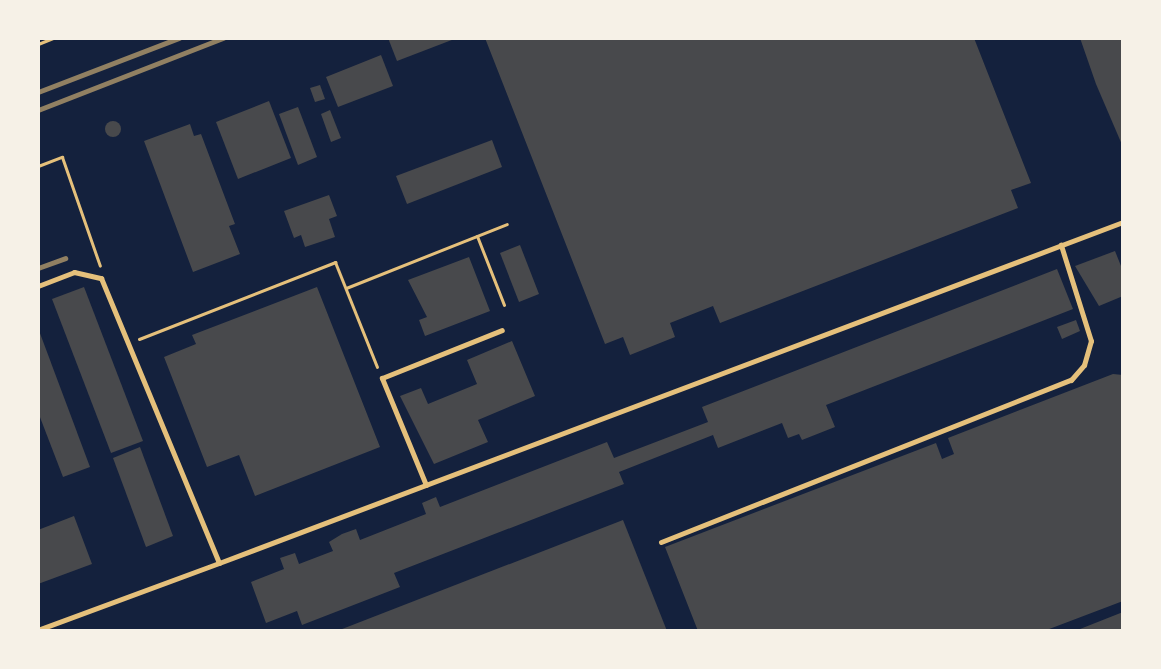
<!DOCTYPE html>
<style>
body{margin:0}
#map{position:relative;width:1161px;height:669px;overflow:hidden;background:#14213d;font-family:Roboto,sans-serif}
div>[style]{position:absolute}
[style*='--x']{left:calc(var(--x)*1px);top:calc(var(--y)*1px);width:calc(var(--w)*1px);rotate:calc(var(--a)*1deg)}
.building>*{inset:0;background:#48494c}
.round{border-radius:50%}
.path>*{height:3px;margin:-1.5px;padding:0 1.5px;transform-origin:1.5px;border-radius:1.5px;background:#e5c07b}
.service>*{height:5px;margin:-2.5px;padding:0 2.5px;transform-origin:2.5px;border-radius:2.5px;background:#e5c07b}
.rail>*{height:5px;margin:-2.5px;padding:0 2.5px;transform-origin:2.5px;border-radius:2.5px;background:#918062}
span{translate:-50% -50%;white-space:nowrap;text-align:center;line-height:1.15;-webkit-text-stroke:6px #f6f1e7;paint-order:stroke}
.frame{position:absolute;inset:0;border:40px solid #f6f1e7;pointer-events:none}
</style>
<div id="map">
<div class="building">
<i style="clip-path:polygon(388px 38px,457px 38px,397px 61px)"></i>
<i style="clip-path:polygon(485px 38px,974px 38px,1031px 183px,1011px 190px,1018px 208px,720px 323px,713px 306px,670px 323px,675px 337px,630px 355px,623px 337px,605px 344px)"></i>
<i style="clip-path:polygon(1080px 38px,1123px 38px,1123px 147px,1096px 84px)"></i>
<i style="clip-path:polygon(381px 55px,393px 86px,338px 107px,326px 77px)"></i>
<i style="clip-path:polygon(320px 85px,325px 99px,315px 102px,310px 88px)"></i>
<i style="clip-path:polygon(269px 101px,291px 158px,238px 179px,216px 122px)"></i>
<i style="clip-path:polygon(298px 107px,317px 157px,298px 165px,279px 114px)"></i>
<i style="clip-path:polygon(330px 110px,341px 138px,331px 142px,321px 114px)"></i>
<i class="round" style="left:105px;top:121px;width:16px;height:16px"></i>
<i style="clip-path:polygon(190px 124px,194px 136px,201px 134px,235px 224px,229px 226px,240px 254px,193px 272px,144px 141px)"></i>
<i style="clip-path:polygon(492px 140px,502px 167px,407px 204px,396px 176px)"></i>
<i style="clip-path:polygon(329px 195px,337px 216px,329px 219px,335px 237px,305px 247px,301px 235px,294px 238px,284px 211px)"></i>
<i style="clip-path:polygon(520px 245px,539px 294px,519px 302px,500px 253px)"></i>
<i style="clip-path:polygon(1115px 251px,1123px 271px,1123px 296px,1099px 306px,1075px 266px)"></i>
<i style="clip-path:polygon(469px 257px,490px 311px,425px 336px,419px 320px,427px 317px,408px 280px)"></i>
<i style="clip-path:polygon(1057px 269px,1073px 309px,826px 405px,835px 427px,802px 440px,799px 434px,788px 438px,782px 423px,718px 448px,713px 435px,619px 472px,624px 484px,394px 573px,400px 587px,302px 625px,297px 611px,266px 623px,251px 582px,284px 569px,280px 558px,295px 553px,299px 564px,333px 551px,329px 542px,342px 534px,356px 529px,360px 540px,426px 514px,422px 503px,436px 497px,440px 507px,607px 442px,614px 458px,708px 422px,702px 407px)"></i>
<i style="clip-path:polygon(84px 287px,143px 441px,111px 453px,52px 299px)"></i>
<i style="clip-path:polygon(317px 287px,380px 447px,255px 496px,239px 455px,207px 467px,164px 357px,196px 344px,192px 335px)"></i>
<i style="clip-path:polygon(1076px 320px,1080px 331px,1062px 339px,1057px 327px)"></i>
<i style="clip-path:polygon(38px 328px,90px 467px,63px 477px,38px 412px)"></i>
<i style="clip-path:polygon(512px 341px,535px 396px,478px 420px,488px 442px,434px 464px,400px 396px,421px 388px,428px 404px,477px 384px,467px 360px)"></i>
<i style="clip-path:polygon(1113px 374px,1123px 375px,1123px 601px,1044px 631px,698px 631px,665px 547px,936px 443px,942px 459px,954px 454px,948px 438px)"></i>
<i style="clip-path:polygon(140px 447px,173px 536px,146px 547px,113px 458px)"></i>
<i style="clip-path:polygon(74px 516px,92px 564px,38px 584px,38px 530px)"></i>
<i style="clip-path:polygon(623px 520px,667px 631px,337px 631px)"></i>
<i style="clip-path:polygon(1123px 612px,1123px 631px,1075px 631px)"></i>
</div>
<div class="path">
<i style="--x:38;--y:44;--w:16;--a:-22"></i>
<i style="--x:38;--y:166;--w:26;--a:-21"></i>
<i style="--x:62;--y:157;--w:115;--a:70.8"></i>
<i style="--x:477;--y:236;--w:74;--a:68.6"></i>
<i style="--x:346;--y:288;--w:173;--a:-21.7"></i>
<i style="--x:139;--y:339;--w:211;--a:-21.4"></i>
<i style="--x:335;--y:262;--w:113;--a:68.2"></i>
</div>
<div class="service">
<i style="--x:38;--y:286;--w:39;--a:-21"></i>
<i style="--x:74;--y:272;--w:28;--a:13"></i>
<i style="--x:101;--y:278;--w:308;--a:67.5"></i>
<i style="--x:219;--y:563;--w:193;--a:159.7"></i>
<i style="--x:426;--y:485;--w:116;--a:-112.4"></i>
<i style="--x:382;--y:378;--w:129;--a:-21.8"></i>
<i style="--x:661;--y:542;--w:441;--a:-21.6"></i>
<i style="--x:1071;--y:380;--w:20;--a:-49"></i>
<i style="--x:1084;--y:365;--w:25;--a:-74"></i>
<i style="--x:1091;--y:341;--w:101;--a:-107.4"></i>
<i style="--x:219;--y:563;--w:966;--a:-20.67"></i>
</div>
<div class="rail">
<i style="--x:38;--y:92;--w:151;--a:-21"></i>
<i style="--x:38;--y:110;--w:199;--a:-21.3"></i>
<i style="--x:38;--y:268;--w:29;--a:-20"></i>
</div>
<div class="frame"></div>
</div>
